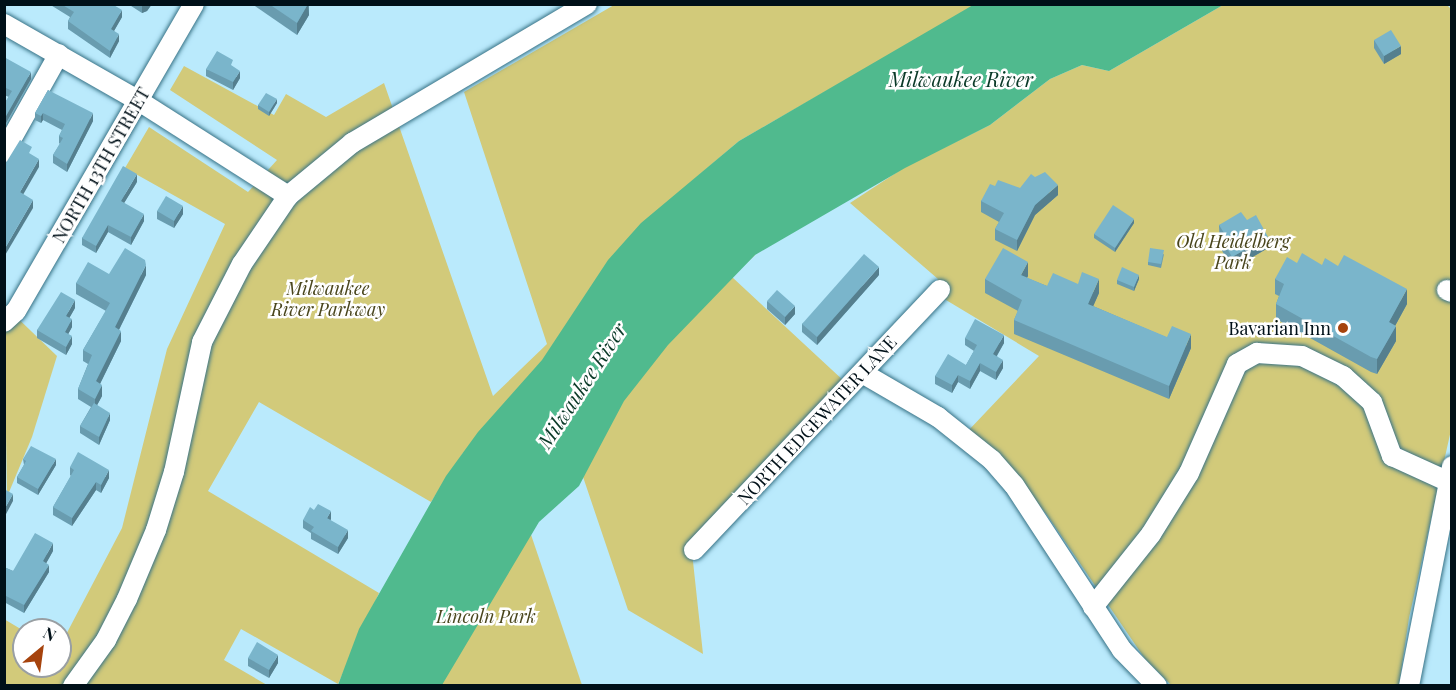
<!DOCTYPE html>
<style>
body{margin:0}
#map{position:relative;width:1456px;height:690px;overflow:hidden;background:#baeafc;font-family:"Playfair Display",serif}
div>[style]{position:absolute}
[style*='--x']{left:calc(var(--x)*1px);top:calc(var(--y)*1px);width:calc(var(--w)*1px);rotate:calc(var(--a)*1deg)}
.green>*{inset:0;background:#d2ca7a}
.water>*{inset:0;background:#50ba8e}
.roads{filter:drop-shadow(0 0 2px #377286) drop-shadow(0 0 2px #377286)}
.minor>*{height:20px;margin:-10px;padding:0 10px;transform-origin:10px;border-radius:10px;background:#fff}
.wall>*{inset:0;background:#699caf}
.shaded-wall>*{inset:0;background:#557f8e}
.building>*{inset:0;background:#7ab5cb}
.dots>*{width:16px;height:16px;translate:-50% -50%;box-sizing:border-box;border:3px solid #fff;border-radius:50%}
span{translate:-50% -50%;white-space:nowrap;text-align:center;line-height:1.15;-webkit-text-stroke:5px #fff;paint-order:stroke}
.street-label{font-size:18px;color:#001018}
.park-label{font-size:18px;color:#49451c;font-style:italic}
.poi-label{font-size:18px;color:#001018}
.right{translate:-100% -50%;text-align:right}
.water-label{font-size:20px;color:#093927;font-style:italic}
.frame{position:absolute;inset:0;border:6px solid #001018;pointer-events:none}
.north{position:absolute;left:12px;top:618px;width:60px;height:60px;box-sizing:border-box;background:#fff;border:2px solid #999fa3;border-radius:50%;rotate:29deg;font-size:16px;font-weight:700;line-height:24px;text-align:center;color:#001018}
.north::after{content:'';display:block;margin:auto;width:21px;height:27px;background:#a6430d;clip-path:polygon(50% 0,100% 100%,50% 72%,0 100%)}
</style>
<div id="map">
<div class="green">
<i style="clip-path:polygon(1446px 4px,1451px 9px,1451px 430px,1409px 618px,1399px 685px,1171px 685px,1145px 659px,1047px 515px,1012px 471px,967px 432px,1039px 356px,931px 291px,938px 279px,850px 203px,905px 167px,990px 125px,1050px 79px,1082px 65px,1109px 71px,1223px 5px)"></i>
<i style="clip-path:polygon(614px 5px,977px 5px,739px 141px,692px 181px,755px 255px,732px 277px,845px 382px,691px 543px,703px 654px,628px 610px,579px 465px,463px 453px,431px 502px,259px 402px,208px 491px,379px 593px,338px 684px,241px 629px,224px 660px,267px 685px,5px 685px,4px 619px,24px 631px,24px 666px,60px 666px,60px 646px,122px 528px,167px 349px,225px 224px,125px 168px,149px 127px,248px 192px,277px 160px,170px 90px,184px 66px,274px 115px,286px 94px,326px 117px,384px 83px,493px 396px,547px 344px,464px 92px)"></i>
<i style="clip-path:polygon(4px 305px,57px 356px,32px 437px,7px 497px)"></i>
<i style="clip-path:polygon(525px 517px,582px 685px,376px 686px)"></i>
</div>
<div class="water">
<i style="clip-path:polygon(973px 5px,1223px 5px,1109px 71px,1082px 65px,1050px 79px,990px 125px,905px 168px,755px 255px,668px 345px,624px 401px,579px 486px,539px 522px,442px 685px,338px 685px,359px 629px,446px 476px,478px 432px,542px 360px,608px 260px,641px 223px,739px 141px)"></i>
</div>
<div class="roads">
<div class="minor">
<i style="--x:4;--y:24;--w:155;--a:29.7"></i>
<i style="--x:139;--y:101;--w:177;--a:32.5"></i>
<i style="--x:4;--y:152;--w:112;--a:-60.7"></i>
<i style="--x:1447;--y:290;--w:5;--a:22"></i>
<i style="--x:4;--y:322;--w:16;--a:-43"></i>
<i style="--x:16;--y:311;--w:355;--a:-59.9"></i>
<i style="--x:864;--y:374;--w:86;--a:30.2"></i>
<i style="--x:938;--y:417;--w:69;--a:38.5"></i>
<i style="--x:992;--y:460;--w:33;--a:49"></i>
<i style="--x:1014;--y:485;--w:197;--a:56.8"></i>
<i style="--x:1122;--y:650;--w:50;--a:45.8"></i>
<i style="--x:694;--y:550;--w:358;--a:-46.6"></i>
<i style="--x:1093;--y:607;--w:93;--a:-51.5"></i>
<i style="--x:1151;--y:534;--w:72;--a:-58.1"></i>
<i style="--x:1189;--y:473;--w:119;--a:-66.2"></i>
<i style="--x:1237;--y:364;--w:23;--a:-29"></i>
<i style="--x:1257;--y:353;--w:45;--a:3.8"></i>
<i style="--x:1302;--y:356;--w:46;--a:26"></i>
<i style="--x:1343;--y:376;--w:39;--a:42"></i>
<i style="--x:1372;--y:402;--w:58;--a:69.7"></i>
<i style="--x:1392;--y:456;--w:60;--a:24.4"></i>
<i style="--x:73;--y:686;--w:57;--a:-54.3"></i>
<i style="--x:106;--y:640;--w:46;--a:-62.9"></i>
<i style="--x:127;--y:599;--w:75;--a:-67.2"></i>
<i style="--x:156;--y:530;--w:61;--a:-72.8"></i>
<i style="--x:174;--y:472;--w:133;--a:-77.8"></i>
<i style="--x:202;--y:342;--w:88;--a:-62.9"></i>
<i style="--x:242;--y:264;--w:82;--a:-55.9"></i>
<i style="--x:288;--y:196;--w:83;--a:-39.6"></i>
<i style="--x:352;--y:143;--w:273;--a:-30.6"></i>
<i style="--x:1409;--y:686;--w:224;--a:-78.9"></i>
</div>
</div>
<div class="wall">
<i style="clip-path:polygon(49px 4px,112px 4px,122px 17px,114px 31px,119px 41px,110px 58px,68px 29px,68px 21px,70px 17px)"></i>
<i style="clip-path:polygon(128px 4px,152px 4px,147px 11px,142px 13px)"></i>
<i style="clip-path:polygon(252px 4px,309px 4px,309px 15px,297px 35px)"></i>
<i style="clip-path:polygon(1374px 40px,1401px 54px,1384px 64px,1374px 48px)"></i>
<i style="clip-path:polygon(4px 57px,31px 79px,6px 123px,4px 122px,4px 104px,9px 97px,4px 95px)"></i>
<i style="clip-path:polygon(206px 69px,240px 78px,233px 90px,206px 76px)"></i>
<i style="clip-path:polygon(48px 90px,93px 121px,67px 172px,53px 163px,53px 155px,60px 144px,59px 143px,59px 136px,62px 130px,43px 120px,41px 123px,35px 120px,35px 113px)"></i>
<i style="clip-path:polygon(277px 103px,269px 116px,258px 109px,258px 105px)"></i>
<i style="clip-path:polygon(137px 182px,124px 203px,144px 221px,131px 245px,108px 232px,96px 253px,82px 245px,82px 238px)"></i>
<i style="clip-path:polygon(995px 186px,1020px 188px,1058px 195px,1035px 215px,1017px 251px,995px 240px,995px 229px,999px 222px,981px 212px,981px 201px)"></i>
<i style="clip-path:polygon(157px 211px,183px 214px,174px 228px,157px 219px)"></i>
<i style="clip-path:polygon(1247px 220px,1268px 248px,1232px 269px,1220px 247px,1219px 225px)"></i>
<i style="clip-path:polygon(1134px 223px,1115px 252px,1094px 238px,1094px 234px)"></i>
<i style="clip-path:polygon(1164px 254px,1161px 268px,1148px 265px,1148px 262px)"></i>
<i style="clip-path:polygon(1297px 263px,1322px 265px,1407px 304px,1395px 326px,1396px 341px,1377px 374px,1371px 372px,1276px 319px,1276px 304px,1279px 296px,1275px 294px,1275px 279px)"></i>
<i style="clip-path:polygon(109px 274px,146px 275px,119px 329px,121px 341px,100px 384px,102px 396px,97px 405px,110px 420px,99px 445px,80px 433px,80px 426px,91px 407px,78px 399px,78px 389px,88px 364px,83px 361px,83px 350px,106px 311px,76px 294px,76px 283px)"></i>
<i style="clip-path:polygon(879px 275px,817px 345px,802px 332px,802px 324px)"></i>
<i style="clip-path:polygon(1028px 276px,1027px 278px,1047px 286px,1099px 293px,1093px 306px,1191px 348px,1169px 399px,1014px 334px,1014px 320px,1018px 311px,985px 293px,985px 279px)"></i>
<i style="clip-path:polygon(1139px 279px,1134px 291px,1117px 284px,1117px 280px)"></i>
<i style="clip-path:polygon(767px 301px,795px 314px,785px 325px,767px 309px)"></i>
<i style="clip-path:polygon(75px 308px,69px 318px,72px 327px,68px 334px,72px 344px,66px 355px,37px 338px,37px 330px)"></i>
<i style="clip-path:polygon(965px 338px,1004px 343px,997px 356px,1003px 368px,996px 380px,980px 371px,970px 389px,958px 382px,952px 393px,935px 384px,935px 376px,966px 365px,974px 351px,965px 345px)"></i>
<i style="clip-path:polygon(23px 459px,56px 465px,38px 495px,17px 483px,17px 477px,24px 465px)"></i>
<i style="clip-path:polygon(70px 467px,109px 478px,101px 493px,96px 490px,72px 526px,53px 515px,53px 507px,71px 476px,70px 475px)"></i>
<i style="clip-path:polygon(331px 519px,330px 520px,348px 538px,338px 554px,311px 539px,311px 533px,303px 528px,303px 520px)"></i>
<i style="clip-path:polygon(53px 551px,46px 563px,49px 572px,24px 613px,4px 602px,4px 567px,13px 571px)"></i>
<i style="clip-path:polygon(248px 658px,278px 663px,269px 678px,248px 666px)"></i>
</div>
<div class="shaded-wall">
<i style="clip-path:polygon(145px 4px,152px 4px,147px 11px,142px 13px,142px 6px)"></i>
<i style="clip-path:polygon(308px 4px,309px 15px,297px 35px,297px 23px)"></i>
<i style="clip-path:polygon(122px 10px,122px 17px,111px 36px,111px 29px)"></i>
<i style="clip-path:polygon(119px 34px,119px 41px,110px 58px,110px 51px)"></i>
<i style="clip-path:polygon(1401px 46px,1401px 54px,1384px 64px,1384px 56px)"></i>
<i style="clip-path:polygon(240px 71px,240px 78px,233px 90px,233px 82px)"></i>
<i style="clip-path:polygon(31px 72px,31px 79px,6px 123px,6px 116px)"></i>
<i style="clip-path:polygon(277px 99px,277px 103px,269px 116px,269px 112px)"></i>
<i style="clip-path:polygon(43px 113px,43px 120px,41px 123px,41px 116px)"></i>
<i style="clip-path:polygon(93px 113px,93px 121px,67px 172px,67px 164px)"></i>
<i style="clip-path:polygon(39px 159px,39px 167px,20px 200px,20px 192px)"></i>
<i style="clip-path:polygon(137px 174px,137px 182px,121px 208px,121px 201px)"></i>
<i style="clip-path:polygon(1058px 185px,1058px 195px,1035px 215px,1017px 251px,1017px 240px,1035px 205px)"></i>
<i style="clip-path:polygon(33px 200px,33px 208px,4px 257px,4px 250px)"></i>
<i style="clip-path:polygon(183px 206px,183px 214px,174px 228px,174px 221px)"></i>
<i style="clip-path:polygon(144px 214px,144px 221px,131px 245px,131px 237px)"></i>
<i style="clip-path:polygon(1134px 219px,1134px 223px,1115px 252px,1115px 248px)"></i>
<i style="clip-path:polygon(108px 225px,108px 232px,96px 253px,96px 246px)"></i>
<i style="clip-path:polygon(1268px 237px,1268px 248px,1232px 269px,1232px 257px)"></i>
<i style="clip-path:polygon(1028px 262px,1028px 276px,1021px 289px,1021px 275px)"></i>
<i style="clip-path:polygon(146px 265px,146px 275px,115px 338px,115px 327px)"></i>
<i style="clip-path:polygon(879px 267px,879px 275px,817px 345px,817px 337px)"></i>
<i style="clip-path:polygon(1139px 275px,1139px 279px,1134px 291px,1134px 287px)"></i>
<i style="clip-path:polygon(1099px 279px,1099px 293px,1088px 318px,1088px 304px)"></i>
<i style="clip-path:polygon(1407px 289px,1407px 304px,1389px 337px,1389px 322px)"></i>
<i style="clip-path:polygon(75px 300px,75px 308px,66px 324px,66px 316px)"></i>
<i style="clip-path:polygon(795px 306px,795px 314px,785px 325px,785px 317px)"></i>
<i style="clip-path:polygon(72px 319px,72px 327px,65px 340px,65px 332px)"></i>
<i style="clip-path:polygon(1396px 326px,1396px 341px,1377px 374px,1377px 359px)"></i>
<i style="clip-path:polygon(121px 331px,121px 341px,96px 392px,96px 381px)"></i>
<i style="clip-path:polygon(1191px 334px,1191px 348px,1169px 399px,1169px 386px)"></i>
<i style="clip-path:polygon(1004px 335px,1004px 343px,993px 362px,993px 354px)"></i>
<i style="clip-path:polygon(72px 336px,72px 344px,66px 355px,66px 347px)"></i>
<i style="clip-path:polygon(1003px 360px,1003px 368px,996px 380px,996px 372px)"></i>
<i style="clip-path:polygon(980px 363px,980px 371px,970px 389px,970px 381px)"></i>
<i style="clip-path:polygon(958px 375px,958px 382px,952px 393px,952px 385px)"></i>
<i style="clip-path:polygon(102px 385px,102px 396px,95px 409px,95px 399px)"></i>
<i style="clip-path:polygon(110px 413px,110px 420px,99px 445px,99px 437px)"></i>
<i style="clip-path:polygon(56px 459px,56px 465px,38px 495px,38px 489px)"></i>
<i style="clip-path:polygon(109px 470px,109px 478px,101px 493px,101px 485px)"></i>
<i style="clip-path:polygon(96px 482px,96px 490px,72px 526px,72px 518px)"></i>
<i style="clip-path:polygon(13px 494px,13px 501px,5px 516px,5px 508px)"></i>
<i style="clip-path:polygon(331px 511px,331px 519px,327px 526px,327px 518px)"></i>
<i style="clip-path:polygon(348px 530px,348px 538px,338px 554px,338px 547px)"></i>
<i style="clip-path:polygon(53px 543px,53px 551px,43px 569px,43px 561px)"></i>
<i style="clip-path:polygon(49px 565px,49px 572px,24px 613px,24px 605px)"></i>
<i style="clip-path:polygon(278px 655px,278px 663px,269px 678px,269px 670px)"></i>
</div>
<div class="building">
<i style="clip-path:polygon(61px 4px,112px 4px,122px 10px,111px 29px,119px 34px,110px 51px,68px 21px,74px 12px)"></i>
<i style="clip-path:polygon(269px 4px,308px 4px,297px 23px)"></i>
<i style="clip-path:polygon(1391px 30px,1401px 46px,1384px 56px,1374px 40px)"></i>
<i style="clip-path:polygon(217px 51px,233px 60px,231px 65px,240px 71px,233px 82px,206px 69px)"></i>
<i style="clip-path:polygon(4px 57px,31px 72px,6px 116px,4px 115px,4px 104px,12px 91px,4px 87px)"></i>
<i style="clip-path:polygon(48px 90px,93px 113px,67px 164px,53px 155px,63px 138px,59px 136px,65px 124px,43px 113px,41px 116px,35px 113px)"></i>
<i style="clip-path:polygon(266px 93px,277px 99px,269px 112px,258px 105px)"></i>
<i style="clip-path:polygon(20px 140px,32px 147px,29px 153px,39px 159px,20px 192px,33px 200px,4px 250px,4px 166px)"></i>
<i style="clip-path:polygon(123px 166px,137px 174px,121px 201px,144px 214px,131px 237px,108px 225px,96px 246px,82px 238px)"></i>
<i style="clip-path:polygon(1045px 172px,1058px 185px,1035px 205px,1017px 240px,995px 229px,1004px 213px,981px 201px,990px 184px,995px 186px,998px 180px,1020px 188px,1031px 174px,1035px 177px)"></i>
<i style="clip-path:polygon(166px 196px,183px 206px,174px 221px,157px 211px)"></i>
<i style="clip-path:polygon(1113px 205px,1134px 219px,1115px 248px,1094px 234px)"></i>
<i style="clip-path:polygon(1241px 212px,1247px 220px,1256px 215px,1268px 237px,1232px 257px,1220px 236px,1224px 233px,1219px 225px)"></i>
<i style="clip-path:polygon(125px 248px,145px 260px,146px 265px,115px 327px,121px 331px,96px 381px,102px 385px,95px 399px,78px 389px,92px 355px,83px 350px,110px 303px,76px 283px,88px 262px,109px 274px)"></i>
<i style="clip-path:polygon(1003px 248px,1028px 262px,1021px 275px,1047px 286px,1053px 273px,1078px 284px,1082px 272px,1099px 279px,1088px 304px,1167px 337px,1172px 326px,1191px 334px,1169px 386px,1014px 320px,1022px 300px,985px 279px)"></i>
<i style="clip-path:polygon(1150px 248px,1164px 250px,1161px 264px,1148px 262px)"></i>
<i style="clip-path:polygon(1302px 253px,1322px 265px,1325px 258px,1338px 266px,1344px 255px,1407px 289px,1389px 322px,1396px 326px,1377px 359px,1371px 357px,1276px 304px,1284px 284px,1275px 279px,1287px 257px,1297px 263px)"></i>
<i style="clip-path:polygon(864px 254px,879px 267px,817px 337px,802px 324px)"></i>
<i style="clip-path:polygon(1122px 267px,1139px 275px,1134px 287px,1117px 280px)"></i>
<i style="clip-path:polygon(777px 290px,795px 306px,785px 317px,767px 301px)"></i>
<i style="clip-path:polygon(61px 292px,75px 300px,66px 316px,72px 319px,65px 332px,72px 336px,66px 347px,37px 330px)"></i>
<i style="clip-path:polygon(975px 319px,1004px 335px,993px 354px,1003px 360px,996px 372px,980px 363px,970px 381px,958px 375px,952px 385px,935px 376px,948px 354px,966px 365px,977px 345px,965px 338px)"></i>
<i style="clip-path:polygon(94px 403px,110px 413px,99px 437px,80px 426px)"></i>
<i style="clip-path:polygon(31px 446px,56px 459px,38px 489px,17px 477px,26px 461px,23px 459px)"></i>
<i style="clip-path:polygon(78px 452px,109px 470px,101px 485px,96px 482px,72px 518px,53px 507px,74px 470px,70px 467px)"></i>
<i style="clip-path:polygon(4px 489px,13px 494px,5px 508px,4px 508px)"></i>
<i style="clip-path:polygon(318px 504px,331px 511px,327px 518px,348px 530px,338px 547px,311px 531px,314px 527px,303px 520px,310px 507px,314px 510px)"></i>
<i style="clip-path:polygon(35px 533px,53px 543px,43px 561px,49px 565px,24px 605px,4px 595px,4px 567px,13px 571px)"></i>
<i style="clip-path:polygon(257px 642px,278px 655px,269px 670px,248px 658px)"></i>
</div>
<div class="dots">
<i style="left:1343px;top:328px;background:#a6430d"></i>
</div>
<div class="street-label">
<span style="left:101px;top:165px;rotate:-60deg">NORTH 13TH STREET</span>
<span style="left:817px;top:420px;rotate:-47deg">NORTH EDGEWATER LANE</span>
</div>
<div class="park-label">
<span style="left:1233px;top:252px">Old Heidelberg<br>Park</span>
<span style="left:328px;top:299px">Milwaukee<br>River Parkway</span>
<span style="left:486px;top:616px">Lincoln Park</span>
</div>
<div class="poi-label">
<span class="right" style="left:1331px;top:328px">Bavarian Inn</span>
</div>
<div class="water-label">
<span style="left:961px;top:78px">Milwaukee River</span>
<span style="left:581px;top:385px;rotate:-57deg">Milwaukee River</span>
</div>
<div class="frame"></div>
<div class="north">N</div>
</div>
